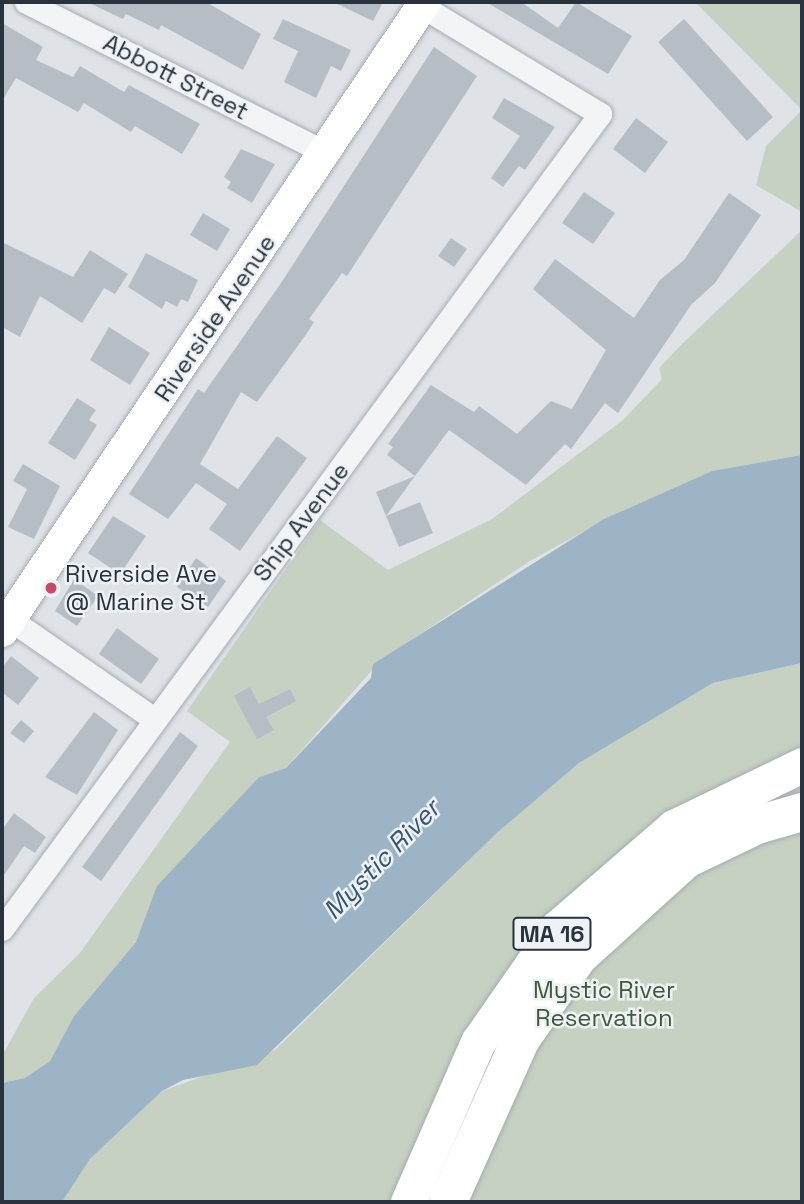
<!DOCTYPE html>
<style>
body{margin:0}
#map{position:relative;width:804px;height:1204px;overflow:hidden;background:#dfe3e8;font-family:"Space Grotesk",sans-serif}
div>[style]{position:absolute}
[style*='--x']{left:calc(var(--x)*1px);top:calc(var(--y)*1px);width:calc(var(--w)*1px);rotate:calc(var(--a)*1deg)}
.green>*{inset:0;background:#c6d1c1}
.water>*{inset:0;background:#9cb4c6}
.building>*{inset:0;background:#b7bdc4}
.roads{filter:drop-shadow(0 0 2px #a5abb2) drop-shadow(0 0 2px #a5abb2)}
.minor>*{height:23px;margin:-11.5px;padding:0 11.5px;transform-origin:11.5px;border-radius:11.5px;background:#f2f4f6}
.secondary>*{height:32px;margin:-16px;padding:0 16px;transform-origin:16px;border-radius:16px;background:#fff}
.primary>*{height:35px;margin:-17.5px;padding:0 17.5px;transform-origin:17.5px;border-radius:17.5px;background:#fff}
.motorway>*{height:38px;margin:-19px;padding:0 19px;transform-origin:19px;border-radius:19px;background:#fff}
.dots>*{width:19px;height:19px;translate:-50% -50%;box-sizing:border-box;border:4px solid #eff2f5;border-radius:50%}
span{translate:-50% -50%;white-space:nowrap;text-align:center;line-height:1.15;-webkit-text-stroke:5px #eff2f5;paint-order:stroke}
.shield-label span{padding:2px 5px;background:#eff2f5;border:2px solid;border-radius:5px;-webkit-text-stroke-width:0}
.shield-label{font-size:23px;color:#29333e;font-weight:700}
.street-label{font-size:24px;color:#29333e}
.poi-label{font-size:24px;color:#29333e}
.left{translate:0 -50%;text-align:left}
.park-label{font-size:24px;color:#415937}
.water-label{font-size:26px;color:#355570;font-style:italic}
.frame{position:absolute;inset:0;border:4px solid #29333e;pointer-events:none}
</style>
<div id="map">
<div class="green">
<i style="clip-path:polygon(695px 2px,802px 2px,802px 212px,756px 185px,766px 146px,802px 110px)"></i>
<i style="clip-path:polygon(802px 230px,802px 455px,712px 471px,617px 513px,530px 561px,381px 660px,286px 768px,259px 777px,179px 865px,136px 942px,74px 1016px,50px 1061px,25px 1078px,2px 1083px,2px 1056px,34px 998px,80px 953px,230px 742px,187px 711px,320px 520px,388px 570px,492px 519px,623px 420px,662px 379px,659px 368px,681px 345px)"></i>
<i style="clip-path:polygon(802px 663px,802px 1202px,62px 1202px,90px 1159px,162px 1091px,275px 1050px,498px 832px,579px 763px,713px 683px)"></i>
</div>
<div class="water">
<i style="clip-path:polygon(802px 455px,802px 663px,713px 683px,579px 763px,498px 832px,257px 1065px,183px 1080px,162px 1091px,90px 1159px,62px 1202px,2px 1202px,2px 1083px,25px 1078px,50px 1061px,74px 1016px,136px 942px,157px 886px,259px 777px,286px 768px,371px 678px,373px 664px,604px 519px,712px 471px)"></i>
</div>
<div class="building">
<i style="clip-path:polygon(87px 2px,206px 2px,261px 34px,243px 70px,161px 25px,159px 30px,126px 14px,123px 19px)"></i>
<i style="clip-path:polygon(333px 2px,383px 2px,373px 21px)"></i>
<i style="clip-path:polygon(486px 2px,521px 2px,558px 28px,576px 2px,632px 36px,608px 74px)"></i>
<i style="clip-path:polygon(283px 19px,351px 50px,341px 71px,331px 66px,316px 98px,284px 82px,298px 51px,273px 39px)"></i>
<i style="clip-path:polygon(684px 19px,773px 117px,747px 141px,658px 42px)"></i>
<i style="clip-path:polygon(2px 23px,43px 47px,36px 60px,73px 77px,80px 66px,124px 92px,129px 85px,200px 124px,182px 154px,135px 126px,131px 132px,84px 103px,78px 112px,16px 78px,2px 101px)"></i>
<i style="clip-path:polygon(434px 47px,477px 76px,347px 276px,342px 273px,309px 319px,314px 322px,305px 336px,257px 402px,241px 392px,200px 464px,238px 489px,277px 436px,307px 458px,240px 551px,209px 529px,227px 504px,196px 483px,168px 519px,129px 494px,198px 389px,204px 393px,281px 283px)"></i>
<i style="clip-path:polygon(504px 98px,555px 127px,525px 170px,519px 166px,503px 187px,491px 178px,520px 136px,492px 118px)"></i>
<i style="clip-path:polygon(636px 118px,668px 142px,645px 173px,613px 149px)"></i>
<i style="clip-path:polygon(241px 149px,275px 164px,252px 203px,227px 188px,231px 182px,224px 177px)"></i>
<i style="clip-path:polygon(584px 192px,615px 213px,593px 244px,562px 223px)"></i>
<i style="clip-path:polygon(729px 193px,761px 215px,715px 283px,691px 305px,618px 413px,605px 403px,571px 449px,565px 444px,526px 485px,449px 430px,415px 476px,387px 455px,393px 447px,388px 444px,431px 385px,474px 412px,479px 406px,517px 434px,551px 401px,572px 409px,606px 350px,533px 289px,555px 259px,634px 318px,660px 280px,684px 260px)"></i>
<i style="clip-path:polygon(203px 213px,230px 229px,217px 251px,190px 235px)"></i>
<i style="clip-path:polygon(451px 238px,467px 249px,454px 267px,438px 256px)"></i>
<i style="clip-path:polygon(2px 242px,73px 277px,90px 250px,128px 274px,115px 294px,104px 288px,82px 323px,40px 296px,20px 337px,2px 327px)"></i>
<i style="clip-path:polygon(146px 253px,198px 280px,188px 302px,181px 299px,177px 307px,166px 301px,162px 309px,128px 287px)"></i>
<i style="clip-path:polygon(109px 327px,150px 353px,130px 385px,90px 360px)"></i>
<i style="clip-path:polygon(77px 398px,96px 410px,89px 420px,97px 425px,75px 460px,48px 443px)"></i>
<i style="clip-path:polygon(23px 464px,60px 486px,34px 539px,8px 527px,27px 489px,13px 481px)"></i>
<i style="clip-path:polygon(415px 476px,386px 516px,376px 492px)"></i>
<i style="clip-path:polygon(420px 502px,433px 533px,399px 547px,386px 516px)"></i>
<i style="clip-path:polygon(113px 516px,146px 536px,120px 574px,88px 553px)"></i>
<i style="clip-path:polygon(196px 558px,226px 581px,208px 607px,177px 587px)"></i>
<i style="clip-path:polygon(74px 579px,98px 596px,77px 626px,55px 611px)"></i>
<i style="clip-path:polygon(117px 628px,159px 659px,141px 684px,99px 654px)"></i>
<i style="clip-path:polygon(11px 656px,39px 678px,18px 705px,2px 692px,2px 668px)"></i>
<i style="clip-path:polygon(250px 687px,259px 704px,290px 689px,296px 701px,266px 717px,274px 730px,257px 739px,234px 696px)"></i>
<i style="clip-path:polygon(94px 712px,118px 730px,77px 795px,45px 777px)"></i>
<i style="clip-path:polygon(21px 720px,34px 731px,24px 743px,10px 733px)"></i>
<i style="clip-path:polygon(180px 732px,198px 746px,101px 881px,82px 867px)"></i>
<i style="clip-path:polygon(14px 813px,46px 837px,35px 853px,24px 846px,2px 878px,2px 830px)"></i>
</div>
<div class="roads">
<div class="minor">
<i style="--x:26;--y:2;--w:336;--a:26.7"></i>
<i style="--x:11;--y:620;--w:174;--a:34.7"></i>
<i style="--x:2;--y:929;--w:1011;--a:-53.73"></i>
<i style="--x:600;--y:114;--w:208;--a:-148.8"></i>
</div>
<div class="secondary">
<i style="--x:2;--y:631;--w:758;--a:-56.08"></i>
</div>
<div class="primary">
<i style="--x:408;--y:1202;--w:175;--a:-66.4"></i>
<i style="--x:478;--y:1042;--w:140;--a:-55.2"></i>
<i style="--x:558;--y:927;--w:153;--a:-40.8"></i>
<i style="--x:674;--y:827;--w:142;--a:-25.8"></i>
</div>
<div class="motorway">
<i style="--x:448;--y:1202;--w:179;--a:-65.9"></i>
<i style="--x:521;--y:1039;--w:100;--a:-55.2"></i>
<i style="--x:578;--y:957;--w:146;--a:-42.2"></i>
<i style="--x:686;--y:859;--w:79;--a:-25.6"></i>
<i style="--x:757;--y:825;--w:47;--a:-16.1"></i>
</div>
</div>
<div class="dots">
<i style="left:51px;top:588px;background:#c74a69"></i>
</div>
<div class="shield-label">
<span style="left:552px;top:934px">MA 16</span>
</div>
<div class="street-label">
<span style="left:176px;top:77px;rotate:27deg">Abbott Street</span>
<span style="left:215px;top:318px;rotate:-56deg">Riverside Avenue</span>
<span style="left:301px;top:522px;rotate:-53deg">Ship Avenue</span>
</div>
<div class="poi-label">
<span class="left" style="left:65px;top:588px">Riverside Ave<br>@ Marine St</span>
</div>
<div class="park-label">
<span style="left:604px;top:1004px">Mystic River<br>Reservation</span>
</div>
<div class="water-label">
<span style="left:382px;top:860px;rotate:-46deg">Mystic River</span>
</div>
<div class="frame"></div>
</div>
